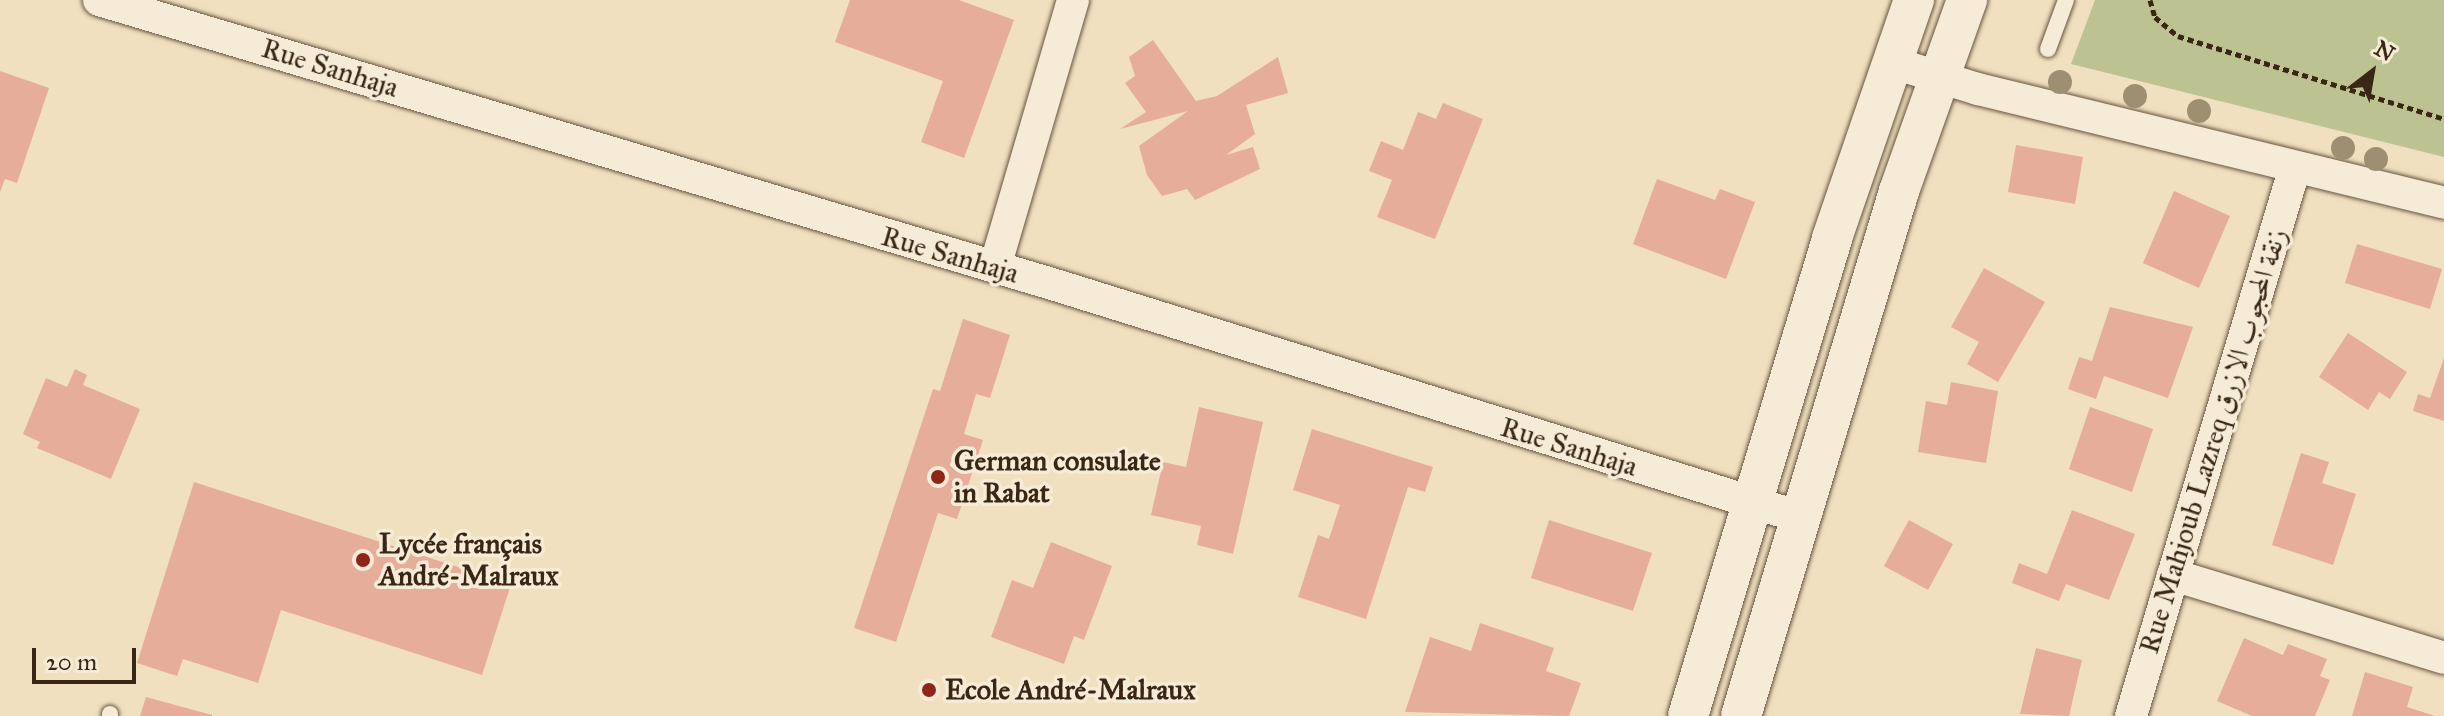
<!DOCTYPE html>
<meta charset="utf-8">
<style>
body{margin:0}
#map{position:relative;width:2444px;height:716px;overflow:hidden;background:#f0e0c0;font-family:"IM FELL Great Primer",Amiri,serif}
div>[style]{position:absolute}
[style*='--x']{left:calc(var(--x)*1px);top:calc(var(--y)*1px);width:calc(var(--w)*1px);rotate:calc(var(--a)*1deg)}
.green>*{inset:0;background:#bcc291}
.building>*{inset:0;background:#e5ad9a}
.path>*{height:5px;margin-top:-2.5px;transform-origin:0;background:repeating-linear-gradient(90deg,#3a2614 0 6px,transparent 0 10px)}
.roads{filter:drop-shadow(0 0 2px #68543f) drop-shadow(0 0 2px #68543f)}
.service>*{height:16px;margin:-8px;padding:0 8px;transform-origin:8px;border-radius:8px;background:#f5ebd6}
.minor>*{height:32px;margin:-16px;padding:0 16px;transform-origin:16px;border-radius:16px;background:#f5ebd6}
.tertiary>*{height:40px;margin:-20px;padding:0 20px;transform-origin:20px;border-radius:20px;background:#f5ebd6}
.trees>*{width:24px;height:24px;margin:-12px;border-radius:50%;background:#9e8f72}
.dots>*{width:22px;height:22px;translate:-50% -50%;box-sizing:border-box;border:4px solid #f5ebd6;border-radius:50%}
span{translate:-50% -50%;white-space:nowrap;text-align:center;line-height:1.15;-webkit-text-stroke:7px #f5ebd6;paint-order:stroke}
.street-label{font-size:28px;color:#3a2614}
.poi-label{font-size:28px;color:#3a2614;font-weight:700}
.left{translate:0 -50%;text-align:left}
.north{position:absolute;left:2332px;top:32px;width:80px;height:80px;-webkit-text-stroke:6px #f5ebd6;paint-order:stroke;rotate:31deg;font-size:22px;font-weight:700;line-height:32px;text-align:center;color:#3a2614}
.north::after{content:'';display:block;margin:auto;width:28px;height:36px;background:#3a2614;clip-path:polygon(50% 0,100% 100%,50% 72%,0 100%)}
.scale{position:absolute;left:32px;top:648px;width:104px;height:36px;box-sizing:border-box;border:4px solid #3a2614;border-top:0;padding-left:10px;font-size:24px;line-height:28px;white-space:nowrap;color:#3a2614;-webkit-text-stroke:6px #f5ebd6;paint-order:stroke}
</style>
<div id="map">
<div class="green">
<i style="clip-path:polygon(2095px 0,2444px 0,2444px 157px,2071px 64px)"></i>
</div>
<div class="building">
<i style="clip-path:polygon(850px 0,959px 0,1014px 20px,964px 158px,921px 142px,943px 81px,835px 42px)"></i>
<i style="clip-path:polygon(1153px 40px,1196px 101px,1217px 96px,1278px 57px,1288px 93px,1246px 105px,1255px 134px,1226px 155px,1253px 147px,1260px 169px,1195px 200px,1187px 189px,1162px 196px,1147px 175px,1139px 146px,1188px 111px,1120px 129px,1146px 112px,1125px 83px,1135px 76px,1129px 57px)"></i>
<i style="clip-path:polygon(0 71px,49px 88px,17px 183px,5px 179px,0 192px)"></i>
<i style="clip-path:polygon(1443px 103px,1483px 119px,1435px 239px,1377px 217px,1392px 180px,1369px 171px,1381px 141px,1403px 150px,1418px 112px,1436px 119px)"></i>
<i style="clip-path:polygon(2016px 145px,2083px 157px,2075px 204px,2008px 192px)"></i>
<i style="clip-path:polygon(1657px 179px,1715px 200px,1720px 189px,1755px 202px,1726px 279px,1633px 244px)"></i>
<i style="clip-path:polygon(2174px 191px,2230px 216px,2199px 288px,2143px 263px)"></i>
<i style="clip-path:polygon(2357px 244px,2442px 269px,2430px 309px,2345px 283px)"></i>
<i style="clip-path:polygon(1984px 268px,2045px 302px,1998px 382px,1967px 364px,1979px 342px,1951px 327px)"></i>
<i style="clip-path:polygon(2110px 307px,2193px 327px,2168px 398px,2104px 376px,2096px 399px,2068px 389px,2079px 357px,2092px 361px)"></i>
<i style="clip-path:polygon(963px 319px,1010px 335px,990px 398px,976px 394px,964px 434px,983px 440px,957px 519px,938px 513px,896px 642px,854px 628px,933px 389px,940px 391px)"></i>
<i style="clip-path:polygon(2348px 333px,2407px 372px,2390px 399px,2379px 392px,2368px 410px,2319px 377px)"></i>
<i style="clip-path:polygon(2444px 358px,2444px 421px,2413px 411px,2418px 394px,2430px 398px)"></i>
<i style="clip-path:polygon(75px 369px,87px 375px,83px 385px,140px 409px,111px 479px,37px 448px,40px 442px,23px 434px,46px 378px,67px 387px)"></i>
<i style="clip-path:polygon(1951px 382px,1998px 391px,1986px 463px,1918px 452px,1926px 401px,1947px 405px)"></i>
<i style="clip-path:polygon(1199px 407px,1263px 422px,1233px 554px,1197px 545px,1201px 526px,1151px 515px,1163px 462px,1186px 467px)"></i>
<i style="clip-path:polygon(2090px 407px,2153px 429px,2132px 492px,2069px 469px)"></i>
<i style="clip-path:polygon(1312px 429px,1433px 467px,1425px 492px,1408px 487px,1366px 619px,1298px 597px,1318px 535px,1329px 539px,1340px 505px,1293px 490px)"></i>
<i style="clip-path:polygon(2301px 453px,2329px 462px,2322px 483px,2356px 494px,2333px 565px,2272px 545px)"></i>
<i style="clip-path:polygon(194px 482px,511px 584px,482px 675px,281px 610px,258px 683px,183px 659px,177px 676px,137px 663px)"></i>
<i style="clip-path:polygon(2072px 510px,2135px 534px,2109px 600px,2066px 584px,2059px 601px,2012px 583px,2019px 563px,2047px 574px)"></i>
<i style="clip-path:polygon(1549px 520px,1652px 553px,1633px 611px,1531px 578px)"></i>
<i style="clip-path:polygon(1909px 520px,1953px 544px,1928px 590px,1884px 566px)"></i>
<i style="clip-path:polygon(1051px 542px,1112px 566px,1084px 640px,1074px 636px,1064px 664px,991px 637px,1012px 580px,1033px 588px)"></i>
<i style="clip-path:polygon(1480px 623px,1554px 648px,1546px 671px,1581px 683px,1569px 716px,1405px 712px,1430px 637px,1471px 651px)"></i>
<i style="clip-path:polygon(2244px 638px,2283px 655px,2288px 644px,2327px 659px,2320px 676px,2330px 680px,2315px 716px,2252px 716px,2217px 701px)"></i>
<i style="clip-path:polygon(2036px 648px,2082px 660px,2069px 716px,2020px 714px)"></i>
<i style="clip-path:polygon(2365px 672px,2413px 687px,2407px 707px,2435px 716px,2352px 716px)"></i>
<i style="clip-path:polygon(146px 697px,212px 715px,212px 716px,140px 716px)"></i>
</div>
<div class="path">
<i style="--x:2150;--y:0;--w:18;--a:74"></i>
<i style="--x:2155;--y:17;--w:30;--a:40"></i>
<i style="--x:2178;--y:36;--w:279;--a:17.3"></i>
</div>
<div class="roads">
<div class="service">
<i style="--x:2048;--y:49;--w:52;--a:-69.8"></i>
<i style="--x:110;--y:716;--w:2;--a:-90"></i>
</div>
<div class="minor">
<i style="--x:99;--y:0;--w:991;--a:16.59"></i>
<i style="--x:1049;--y:283;--w:787;--a:17.31"></i>
<i style="--x:1890;--y:62;--w:92;--a:17.1"></i>
<i style="--x:1978;--y:89;--w:480;--a:13.7"></i>
<i style="--x:995;--y:267;--w:278;--a:-73.7"></i>
<i style="--x:2173;--y:575;--w:283;--a:17"></i>
<i style="--x:2131;--y:716;--w:573;--a:-73.37"></i>
</div>
<div class="tertiary">
<i style="--x:1688;--y:716;--w:499;--a:-73.2"></i>
<i style="--x:1832;--y:238;--w:252;--a:-71"></i>
<i style="--x:1741;--y:716;--w:548;--a:-73.25"></i>
<i style="--x:1899;--y:191;--w:203;--a:-70.4"></i>
</div>
</div>
<div class="trees">
<i style="left:2060px;top:82px"></i>
<i style="left:2135px;top:96px"></i>
<i style="left:2199px;top:111px"></i>
<i style="left:2343px;top:148px"></i>
<i style="left:2376px;top:159px"></i>
</div>
<div class="dots">
<i style="left:938px;top:477px;background:#8f2418"></i>
<i style="left:363px;top:560px;background:#8f2418"></i>
<i style="left:929px;top:690px;background:#8f2418"></i>
</div>
<div class="street-label">
<span style="left:330px;top:68px;rotate:17deg">Rue Sanhaja</span>
<span style="left:950px;top:255px;rotate:16deg">Rue Sanhaja</span>
<span style="left:2213px;top:441px;rotate:-73deg">Rue Mahjoub Lazreq زنقة المحجوب الازرق</span>
<span style="left:1569px;top:447px;rotate:17deg">Rue Sanhaja</span>
</div>
<div class="poi-label">
<span class="left" style="left:954px;top:477px">German consulate<br>in Rabat</span>
<span class="left" style="left:379px;top:560px">Lycée français<br>André-Malraux</span>
<span class="left" style="left:945px;top:690px">Ecole André-Malraux</span>
</div>
<div class="north">N</div>
<div class="scale">20 m</div>
</div>
